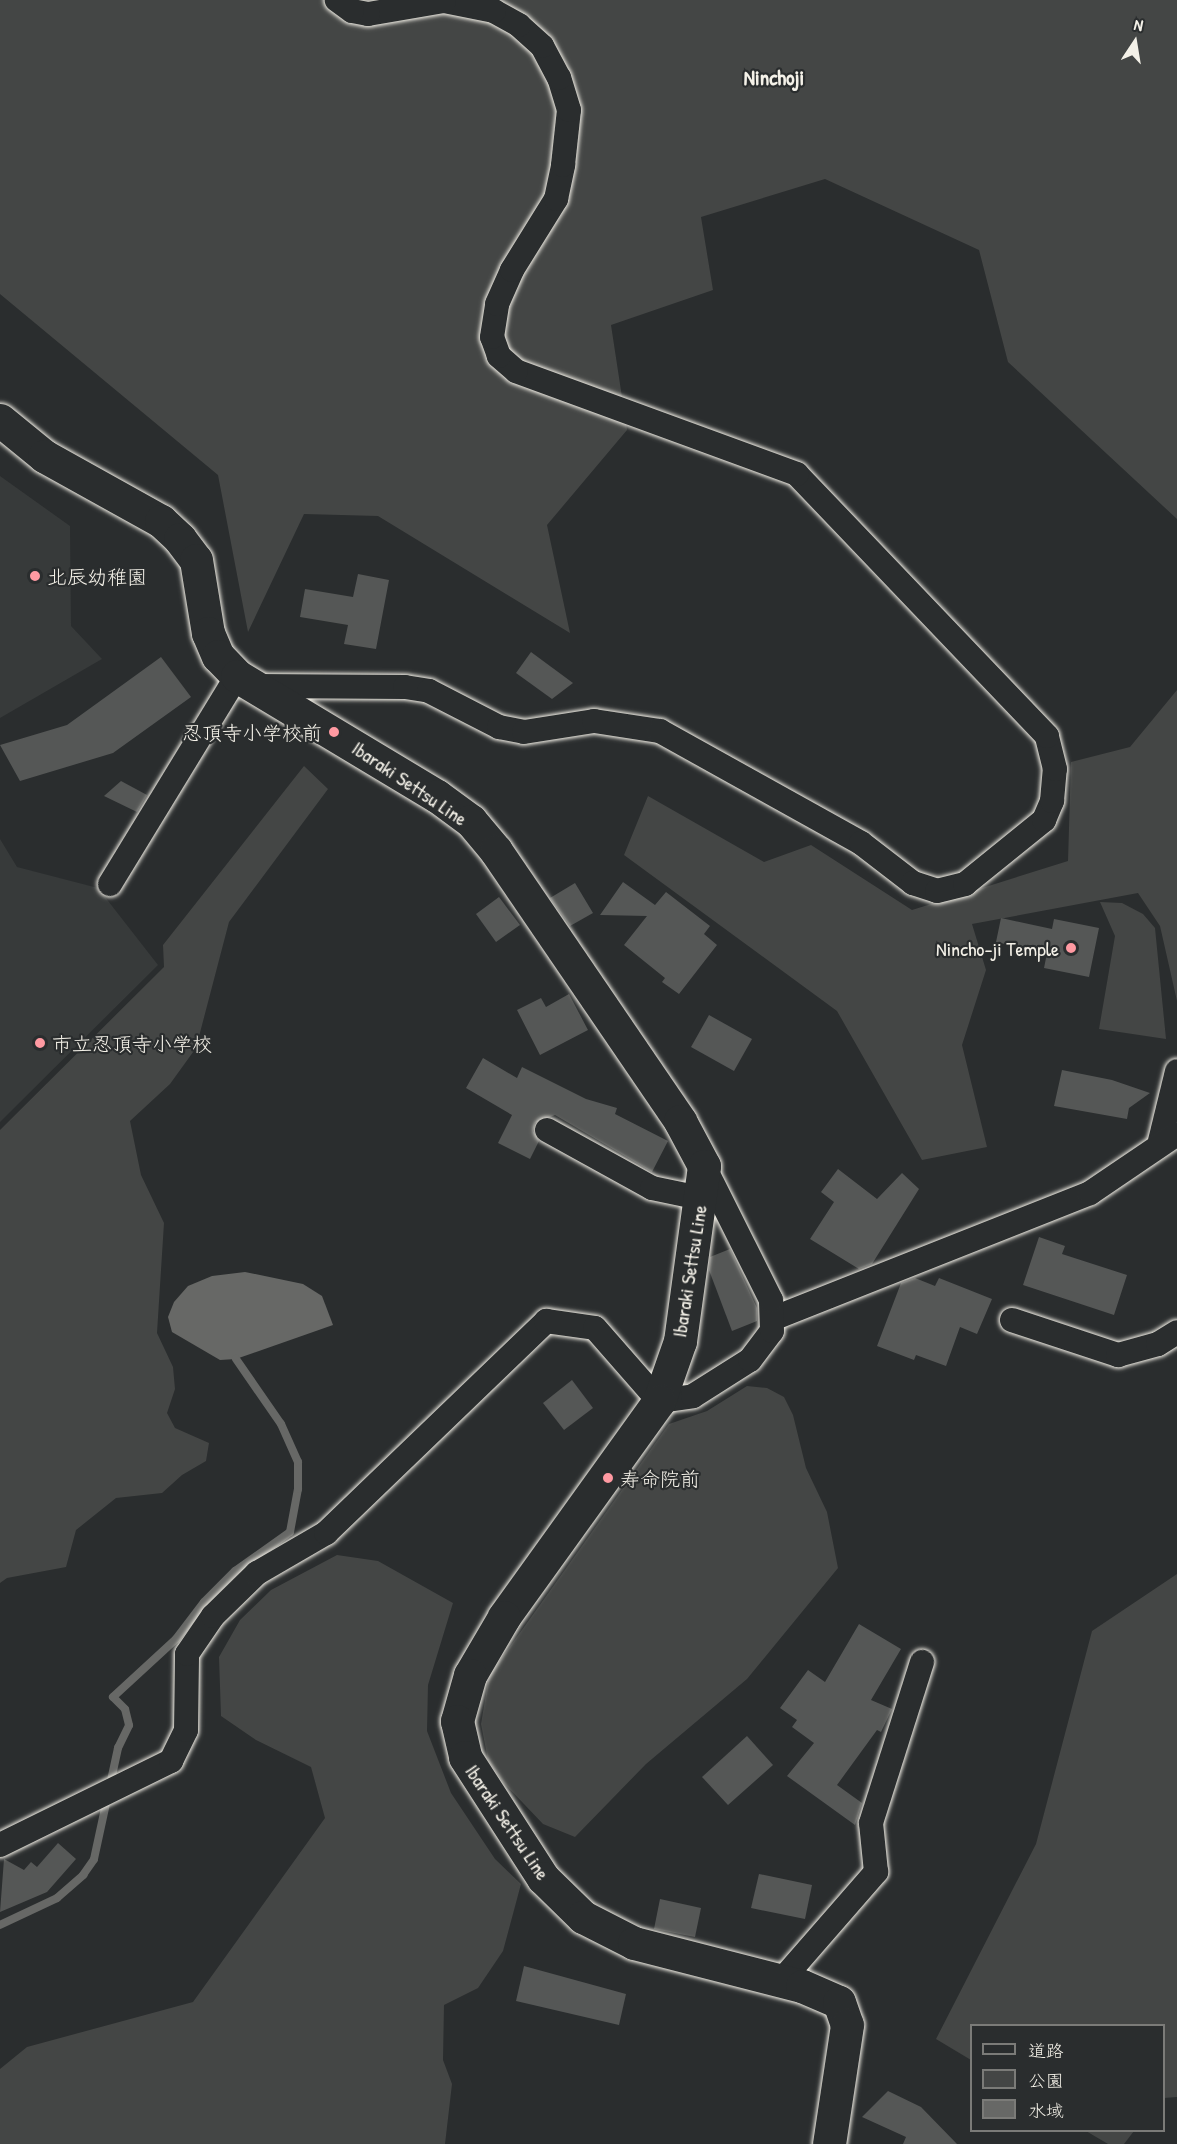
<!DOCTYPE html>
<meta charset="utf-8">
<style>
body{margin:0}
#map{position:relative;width:1177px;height:2144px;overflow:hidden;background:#2a2d2e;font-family:"Patrick Hand","Klee One",sans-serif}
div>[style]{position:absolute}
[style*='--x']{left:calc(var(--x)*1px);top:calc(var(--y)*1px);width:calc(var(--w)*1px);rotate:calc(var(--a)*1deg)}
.built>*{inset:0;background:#373a3a}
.green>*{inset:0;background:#444645}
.water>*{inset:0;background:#676866}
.stream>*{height:8px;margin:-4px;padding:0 4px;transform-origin:4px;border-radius:4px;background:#676866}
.building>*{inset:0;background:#555756}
.roads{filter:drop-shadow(0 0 2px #f4f1e8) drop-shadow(0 0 2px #f4f1e8)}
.street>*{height:24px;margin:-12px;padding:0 12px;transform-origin:12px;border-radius:12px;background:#2a2d2e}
.primary>*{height:33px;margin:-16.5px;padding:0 16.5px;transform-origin:16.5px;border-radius:16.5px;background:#2a2d2e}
.dots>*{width:16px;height:16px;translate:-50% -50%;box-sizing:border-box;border:3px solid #2a2d2e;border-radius:50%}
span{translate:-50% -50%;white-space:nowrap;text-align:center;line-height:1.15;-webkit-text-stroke:4.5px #2a2d2e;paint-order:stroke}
.poi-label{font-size:20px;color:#f4f1e8}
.left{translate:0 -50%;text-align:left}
.right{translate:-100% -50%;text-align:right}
.street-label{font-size:20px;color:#f4f1e8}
.neighbourhood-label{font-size:21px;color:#f4f1e8;font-weight:700}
.legend{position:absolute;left:970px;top:2024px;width:195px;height:108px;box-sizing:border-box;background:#2a2d2e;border:2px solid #7b7b78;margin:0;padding:8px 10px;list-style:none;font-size:18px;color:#f4f1e8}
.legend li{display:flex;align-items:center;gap:12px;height:30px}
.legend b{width:30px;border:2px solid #7b7b78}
.north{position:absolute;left:1105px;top:12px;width:60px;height:60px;-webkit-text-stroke:4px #2a2d2e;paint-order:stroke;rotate:12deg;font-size:16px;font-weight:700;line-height:24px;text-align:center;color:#f4f1e8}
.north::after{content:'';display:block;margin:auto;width:21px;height:27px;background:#f4f1e8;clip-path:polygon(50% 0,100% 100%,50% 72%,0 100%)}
</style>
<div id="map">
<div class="built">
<i style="clip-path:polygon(0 476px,70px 526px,71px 626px,102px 659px,0 718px)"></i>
<i style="clip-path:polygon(0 839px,17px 867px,98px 888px,158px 965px,0 1122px)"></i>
</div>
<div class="green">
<i style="clip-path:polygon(0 0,1177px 0,1177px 519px,1008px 362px,979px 250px,825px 179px,701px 217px,713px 290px,611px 325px,627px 430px,547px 525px,570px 633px,378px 516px,304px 514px,248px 632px,218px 475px,0 294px)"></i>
<i style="clip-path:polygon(1177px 690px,1177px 1001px,1160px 926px,1138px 893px,972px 924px,986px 970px,962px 1045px,987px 1147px,922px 1160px,837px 1011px,624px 855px,648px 796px,764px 862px,811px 845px,912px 910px,1068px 861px,1071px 762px,1130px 747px)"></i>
<i style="clip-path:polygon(304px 766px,328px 789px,229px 922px,196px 1048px,170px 1084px,130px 1121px,141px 1175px,164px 1223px,157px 1333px,173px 1367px,175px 1389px,167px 1413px,175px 1428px,209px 1443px,206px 1461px,182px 1475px,162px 1493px,116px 1498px,76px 1530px,66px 1567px,7px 1578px,0 1583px,0 1130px,164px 967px,163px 945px)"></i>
<i style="clip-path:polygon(1100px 902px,1122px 903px,1143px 914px,1155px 928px,1166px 1039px,1099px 1029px,1115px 936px)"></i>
<i style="clip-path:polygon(747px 1386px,767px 1388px,784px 1397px,793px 1415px,806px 1468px,827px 1512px,838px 1568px,747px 1679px,646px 1764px,575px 1837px,543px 1824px,503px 1782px,488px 1760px,481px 1724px,489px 1676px,669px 1424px,707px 1411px)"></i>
<i style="clip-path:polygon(337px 1555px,378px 1561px,453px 1603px,428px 1685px,427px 1731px,451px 1793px,495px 1859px,521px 1884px,503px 1951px,478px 1988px,444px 2005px,443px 2060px,452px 2084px,445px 2144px,0 2144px,0 2069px,27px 2047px,193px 2002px,325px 1818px,311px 1767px,256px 1740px,221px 1716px,219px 1657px,240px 1620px,271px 1590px)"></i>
<i style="clip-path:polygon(1177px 1574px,1177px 2097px,1164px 2098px,1164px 2026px,972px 2026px,971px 2060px,936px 2039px,1036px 1844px,1092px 1631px)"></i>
<i style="clip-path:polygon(1086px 2131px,1134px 2131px,1124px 2144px,1108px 2144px)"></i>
</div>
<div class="water">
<i style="clip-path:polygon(245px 1272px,303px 1284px,322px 1296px,333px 1325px,236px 1359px,220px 1360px,172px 1332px,168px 1317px,174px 1302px,188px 1286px,212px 1276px)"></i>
</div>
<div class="stream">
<i style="--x:0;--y:1925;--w:63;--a:-25.3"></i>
<i style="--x:57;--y:1898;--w:35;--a:-41"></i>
<i style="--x:83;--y:1875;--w:19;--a:-55"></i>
<i style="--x:94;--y:1859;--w:114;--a:-77.8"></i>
<i style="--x:118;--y:1748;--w:25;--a:-64"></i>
<i style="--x:129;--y:1725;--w:16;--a:-104"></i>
<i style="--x:125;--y:1709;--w:17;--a:-135"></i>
<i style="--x:113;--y:1697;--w:86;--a:-42.6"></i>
<i style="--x:176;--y:1639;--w:46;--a:-52.9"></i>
<i style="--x:204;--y:1602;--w:44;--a:-45"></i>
<i style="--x:235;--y:1571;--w:67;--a:-35.3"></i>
<i style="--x:290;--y:1532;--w:44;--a:-79.5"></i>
<i style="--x:298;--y:1489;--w:27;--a:-90"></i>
<i style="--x:298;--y:1462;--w:42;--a:-114.1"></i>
<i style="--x:281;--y:1424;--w:79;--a:-124.7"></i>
</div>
<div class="building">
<i style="clip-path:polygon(358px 574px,389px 580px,376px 649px,344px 644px,348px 625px,300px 617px,305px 589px,353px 597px)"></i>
<i style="clip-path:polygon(531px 652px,573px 683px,552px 699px,516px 673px)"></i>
<i style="clip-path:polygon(161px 657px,191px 697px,113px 753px,20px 781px,0 745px,67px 725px)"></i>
<i style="clip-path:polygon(121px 781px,147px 795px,137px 812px,104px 796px)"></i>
<i style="clip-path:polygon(623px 882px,655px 905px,666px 892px,710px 926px,704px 934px,717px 945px,679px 994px,662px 982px,665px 978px,624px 945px,647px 916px,600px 915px)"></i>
<i style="clip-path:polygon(575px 883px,593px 913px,570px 926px,550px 898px)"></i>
<i style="clip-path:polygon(499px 897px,520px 925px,496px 942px,476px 914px)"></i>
<i style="clip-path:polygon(1001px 918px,1052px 929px,1054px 919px,1099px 928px,1089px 977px,1044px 968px,1047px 953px,996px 942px)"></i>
<i style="clip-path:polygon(569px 994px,588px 1030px,540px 1055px,517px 1010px,541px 998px,546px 1007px)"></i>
<i style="clip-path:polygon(709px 1015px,752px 1039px,734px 1071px,691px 1047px)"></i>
<i style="clip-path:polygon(483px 1058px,517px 1078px,522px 1067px,586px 1099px,617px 1108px,615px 1114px,668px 1141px,652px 1172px,555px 1115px,535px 1123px,533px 1131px,539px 1141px,530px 1159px,498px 1143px,512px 1115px,466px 1088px)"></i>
<i style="clip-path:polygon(1062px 1070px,1112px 1080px,1150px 1093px,1129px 1108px,1127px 1119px,1054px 1106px)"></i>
<i style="clip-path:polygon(838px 1169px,877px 1199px,902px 1173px,919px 1189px,872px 1264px,859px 1269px,810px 1239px,834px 1202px,821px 1192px)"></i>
<i style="clip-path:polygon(1039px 1237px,1065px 1246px,1062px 1254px,1127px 1275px,1114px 1315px,1023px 1285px)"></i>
<i style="clip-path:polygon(730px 1249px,757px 1308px,757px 1321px,732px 1331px,709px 1270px,710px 1257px)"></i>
<i style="clip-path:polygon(915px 1278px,935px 1286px,939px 1278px,992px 1299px,977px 1334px,960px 1327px,946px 1366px,916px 1355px,914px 1360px,877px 1346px,901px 1283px)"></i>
<i style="clip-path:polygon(572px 1380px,593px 1408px,564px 1430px,543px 1403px)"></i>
<i style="clip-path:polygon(859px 1624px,901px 1649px,871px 1700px,892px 1709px,881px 1732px,877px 1730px,837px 1785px,862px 1803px,855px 1825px,787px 1776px,814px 1743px,792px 1727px,797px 1720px,780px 1708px,808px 1670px,825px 1682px)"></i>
<i style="clip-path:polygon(747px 1736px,773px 1765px,728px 1805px,702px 1777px)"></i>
<i style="clip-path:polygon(58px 1843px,76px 1859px,47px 1892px,0 1912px,4px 1859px,24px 1870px,31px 1862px,37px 1867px)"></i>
<i style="clip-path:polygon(759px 1874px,812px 1885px,805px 1919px,751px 1908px)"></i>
<i style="clip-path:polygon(660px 1899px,701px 1908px,695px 1937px,654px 1929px)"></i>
<i style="clip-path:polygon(524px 1966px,626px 1994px,619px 2025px,516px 2001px)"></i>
<i style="clip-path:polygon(888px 2091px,921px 2107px,957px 2144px,903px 2144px,906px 2137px,862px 2117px)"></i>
</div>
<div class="roads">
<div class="street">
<i style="--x:255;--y:686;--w:150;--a:0.4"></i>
<i style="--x:405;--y:687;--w:24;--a:9"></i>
<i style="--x:429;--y:691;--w:79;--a:27.2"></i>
<i style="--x:499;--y:727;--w:25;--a:11"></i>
<i style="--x:524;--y:732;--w:71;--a:-8.9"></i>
<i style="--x:594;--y:721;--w:67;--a:8.6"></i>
<i style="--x:660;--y:731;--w:230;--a:29.1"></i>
<i style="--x:861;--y:843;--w:66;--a:37.6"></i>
<i style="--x:913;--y:883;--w:25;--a:18"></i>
<i style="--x:937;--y:891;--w:29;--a:-14"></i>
<i style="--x:965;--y:884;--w:102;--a:-39"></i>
<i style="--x:1044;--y:820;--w:21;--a:-67"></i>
<i style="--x:1052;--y:801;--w:32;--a:-85"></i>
<i style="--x:1055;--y:769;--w:34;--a:-104"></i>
<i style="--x:1047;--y:736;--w:362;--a:-133.7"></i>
<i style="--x:797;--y:474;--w:299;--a:-159.9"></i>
<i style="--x:516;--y:371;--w:23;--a:-139"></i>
<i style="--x:499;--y:356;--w:20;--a:-110"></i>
<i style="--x:492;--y:337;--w:33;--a:-81"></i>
<i style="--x:497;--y:304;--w:37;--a:-66"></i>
<i style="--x:512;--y:270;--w:84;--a:-58.2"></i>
<i style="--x:556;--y:199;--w:35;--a:-78"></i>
<i style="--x:563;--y:165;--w:55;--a:-83.8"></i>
<i style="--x:569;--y:110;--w:34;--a:-107"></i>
<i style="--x:559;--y:78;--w:36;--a:-118"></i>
<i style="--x:542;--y:46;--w:31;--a:-138"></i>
<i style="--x:519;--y:25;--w:29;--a:-151"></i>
<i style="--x:494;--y:11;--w:51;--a:-168.7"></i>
<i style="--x:444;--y:1;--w:77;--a:170.3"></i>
<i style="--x:368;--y:14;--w:16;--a:-169"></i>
<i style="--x:352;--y:11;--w:19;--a:-144"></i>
<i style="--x:110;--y:884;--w:244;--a:-58.6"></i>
<i style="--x:547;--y:1130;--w:120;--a:28.9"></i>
<i style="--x:652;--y:1188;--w:49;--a:11.8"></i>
<i style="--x:1159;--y:1145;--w:76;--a:-76.3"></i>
<i style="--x:772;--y:1319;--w:342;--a:-21.6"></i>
<i style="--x:1090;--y:1193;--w:105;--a:-34.1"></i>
<i style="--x:1012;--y:1320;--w:112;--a:18.3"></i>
<i style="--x:1118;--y:1355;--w:41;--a:-15.4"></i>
<i style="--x:1158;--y:1344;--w:22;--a:-32"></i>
<i style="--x:0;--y:1845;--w:191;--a:-26.2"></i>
<i style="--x:171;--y:1761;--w:34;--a:-64"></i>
<i style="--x:186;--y:1730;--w:76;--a:-89.2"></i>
<i style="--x:187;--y:1654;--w:46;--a:-55.6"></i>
<i style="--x:213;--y:1616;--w:62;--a:-44.3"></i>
<i style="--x:257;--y:1573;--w:80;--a:-30.1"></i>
<i style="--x:326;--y:1533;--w:306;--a:-43.9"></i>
<i style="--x:546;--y:1321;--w:49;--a:8.1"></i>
<i style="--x:595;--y:1328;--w:97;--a:48.8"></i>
<i style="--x:659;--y:1401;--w:34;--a:-8"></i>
<i style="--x:693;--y:1396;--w:67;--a:-32.3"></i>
<i style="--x:750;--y:1360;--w:36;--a:-53"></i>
<i style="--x:772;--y:1331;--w:31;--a:-92"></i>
<i style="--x:771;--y:1300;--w:150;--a:-116.6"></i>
<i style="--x:781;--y:1981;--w:145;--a:-48.9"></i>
<i style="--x:876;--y:1872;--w:49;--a:-95.8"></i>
<i style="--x:871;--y:1823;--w:169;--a:-72.4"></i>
</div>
<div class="primary">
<i style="--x:0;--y:420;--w:57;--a:39.3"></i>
<i style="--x:44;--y:456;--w:134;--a:29.1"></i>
<i style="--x:161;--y:521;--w:26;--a:43"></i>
<i style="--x:180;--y:539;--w:26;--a:53"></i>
<i style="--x:196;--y:560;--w:74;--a:80.7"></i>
<i style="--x:208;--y:633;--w:25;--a:67"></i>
<i style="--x:218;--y:656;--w:28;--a:46"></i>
<i style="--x:237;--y:676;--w:233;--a:31"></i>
<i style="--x:437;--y:796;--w:42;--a:36.3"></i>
<i style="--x:471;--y:821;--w:39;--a:50"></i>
<i style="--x:496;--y:851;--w:327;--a:55.7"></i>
<i style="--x:680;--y:1121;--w:51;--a:61.9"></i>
<i style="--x:704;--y:1166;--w:177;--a:97.8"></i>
<i style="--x:680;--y:1341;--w:64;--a:109.3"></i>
<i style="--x:659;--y:1401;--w:266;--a:125.7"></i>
<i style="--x:504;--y:1617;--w:67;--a:120.4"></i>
<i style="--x:470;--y:1675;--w:48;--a:105.8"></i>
<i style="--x:457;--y:1721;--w:37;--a:77"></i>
<i style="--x:465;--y:1757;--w:144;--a:57.2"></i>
<i style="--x:543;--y:1878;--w:56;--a:44.3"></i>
<i style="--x:583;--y:1917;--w:57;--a:27"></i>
<i style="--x:634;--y:1943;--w:173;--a:14.4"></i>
<i style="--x:802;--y:1986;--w:40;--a:23.4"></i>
<i style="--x:839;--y:2002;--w:24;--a:71"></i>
<i style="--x:847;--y:2025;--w:120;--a:98.6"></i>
</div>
</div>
<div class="dots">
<i style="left:35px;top:576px;background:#ff9aa2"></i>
<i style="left:334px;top:732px;background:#ff9aa2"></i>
<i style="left:1071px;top:948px;background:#ff9aa2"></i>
<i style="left:40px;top:1043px;background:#ff9aa2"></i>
<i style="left:608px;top:1478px;background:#ff9aa2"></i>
</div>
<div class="poi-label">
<span class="left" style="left:47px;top:576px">北辰幼稚園</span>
<span class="right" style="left:322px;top:732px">忍頂寺小学校前</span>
<span class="right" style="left:1059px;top:948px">Nincho-ji Temple</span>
<span class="left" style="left:52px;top:1043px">市立忍頂寺小学校</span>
<span class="left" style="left:620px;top:1478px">寿命院前</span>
</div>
<div class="street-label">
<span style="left:410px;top:783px;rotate:34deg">Ibaraki Settsu Line</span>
<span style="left:689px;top:1271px;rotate:-81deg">Ibaraki Settsu Line</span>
<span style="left:508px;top:1822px;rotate:56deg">Ibaraki Settsu Line</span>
</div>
<div class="neighbourhood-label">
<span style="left:774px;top:78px">Ninchoji</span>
</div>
<ul class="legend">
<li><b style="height:8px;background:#2a2d2e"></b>道路</li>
<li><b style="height:16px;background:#444645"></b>公園</li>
<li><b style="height:16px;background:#676866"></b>水域</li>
</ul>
<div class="north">N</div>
</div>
